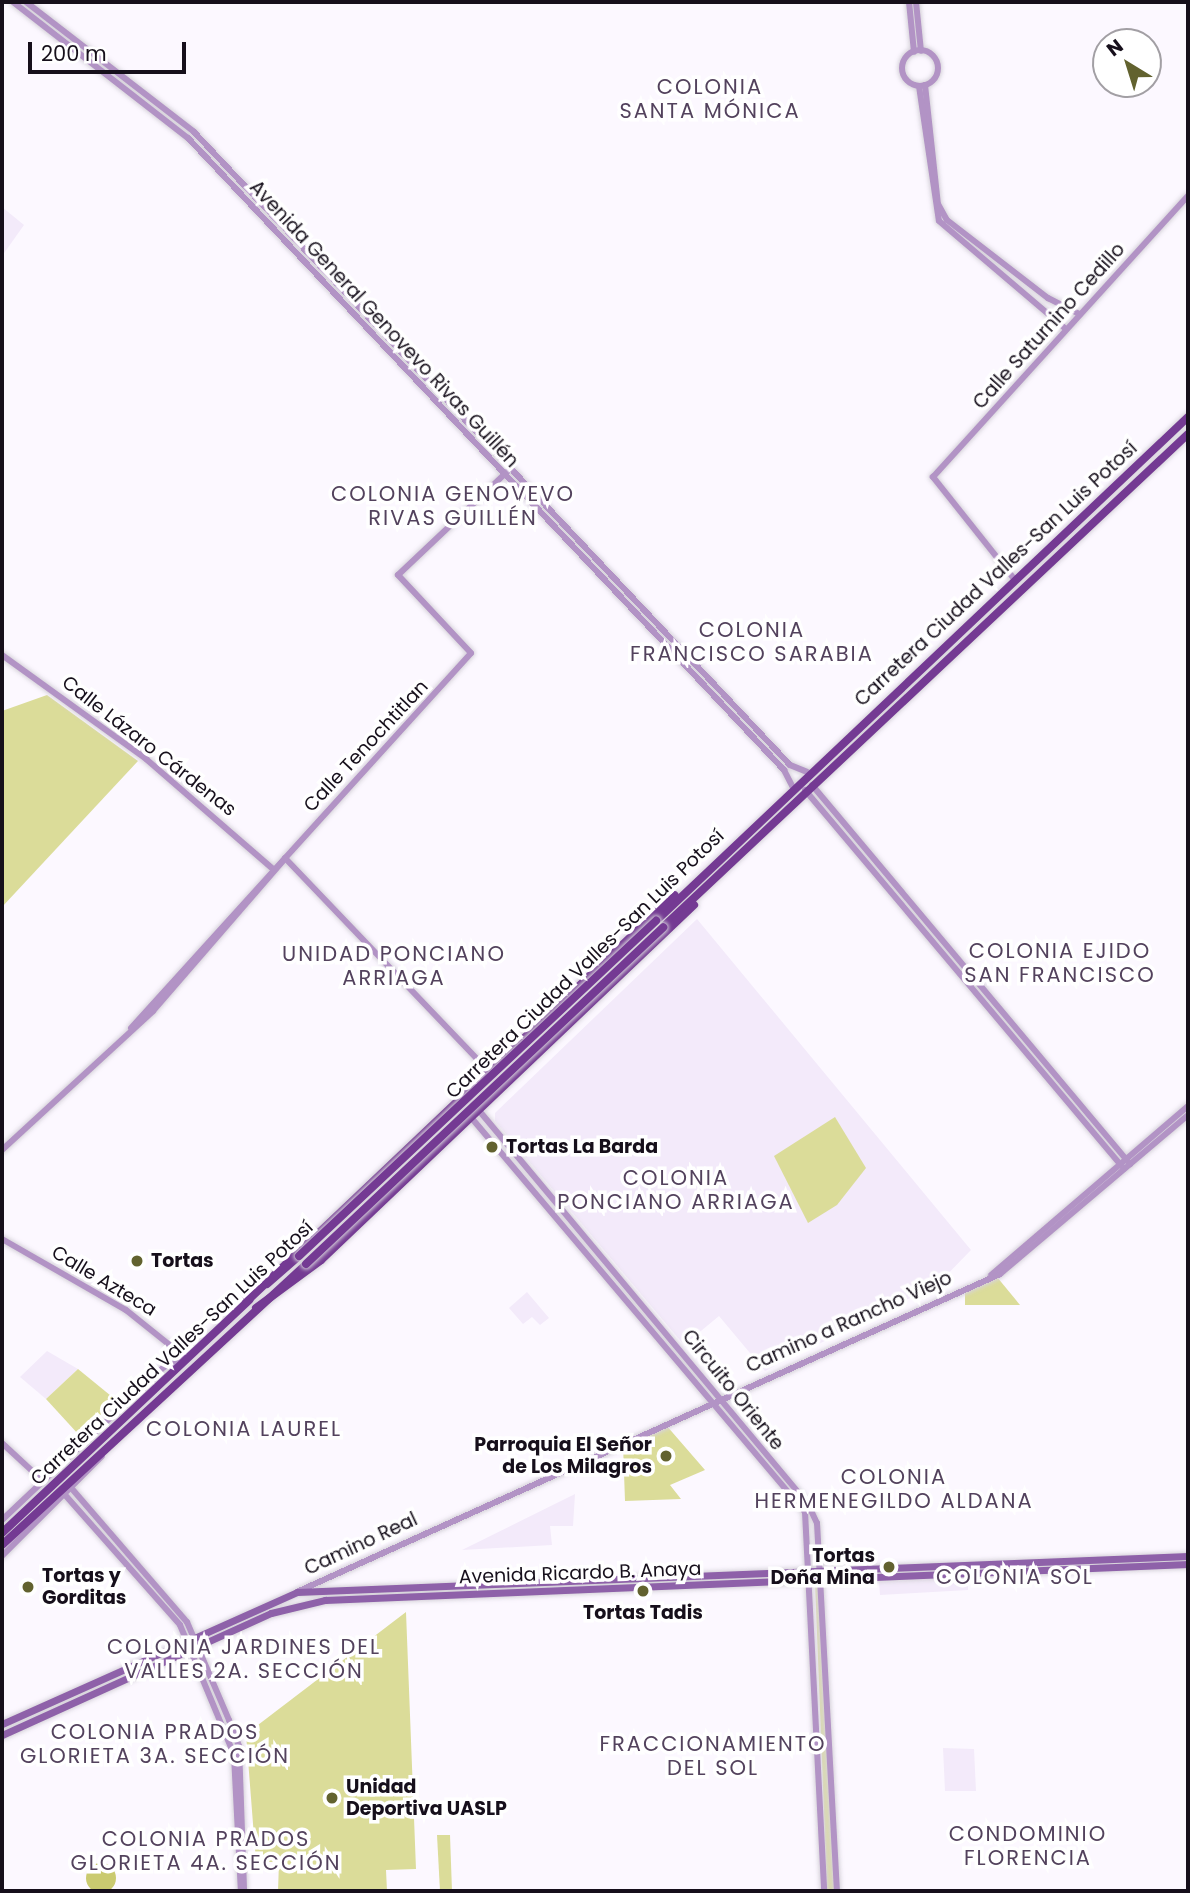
<!DOCTYPE html>
<meta charset="utf-8">
<style>
body{margin:0}
#map{position:relative;width:1190px;height:1893px;overflow:hidden;background:#fcf8ff;font-family:Poppins,sans-serif}
div>[style]{position:absolute}
[style*='--x']{left:calc(var(--x)*1px);top:calc(var(--y)*1px);width:calc(var(--w)*1px);rotate:calc(var(--a)*1deg)}
.built>*{inset:0;background:#f3eafa}
.green>*{inset:0;background:#dbdc99}
.water>*{inset:0;background:#caca70}
.round{border-radius:50%}
.roads{filter:drop-shadow(0 0 2px #d7d3db) drop-shadow(0 0 2px #d7d3db)}
.tertiary>*{height:6px;margin:-3px;padding:0 3px;transform-origin:3px;border-radius:3px;background:#b293c5}
.tertiary>.ring{margin:-3px;padding:0;box-sizing:content-box;background:none;border:6px solid #b293c5;border-radius:50%}
.secondary>*{height:7px;margin:-3.5px;padding:0 3.5px;transform-origin:3.5px;border-radius:3.5px;background:#8e61a9}
.primary>*{height:8px;margin:-4px;padding:0 4px;transform-origin:4px;border-radius:4px;background:#743a93}
.bridges{filter:drop-shadow(0 0 2px #d7d3db) drop-shadow(0 0 2px #d7d3db)}
.primary-bridge>*{height:8px;margin:-4px;padding:0 4px;transform-origin:4px;border-radius:4px;background:#743a93}
.dots>*{width:19px;height:19px;translate:-50% -50%;box-sizing:border-box;border:4px solid #fff;border-radius:50%}
span{translate:-50% -50%;white-space:nowrap;text-align:center;line-height:1.15;-webkit-text-stroke:7px #fff;paint-order:stroke}
.street-label{font-size:19px;color:#160f1b}
.poi-label{font-size:19px;color:#160f1b;font-weight:700}
.left{translate:0 -50%;text-align:left}
.right{translate:-100% -50%;text-align:right}
.neighbourhood-label{font-size:21px;color:#53425d;letter-spacing:2px}
.frame{position:absolute;inset:0;border:4px solid #160f1b;pointer-events:none}
.north{position:absolute;left:1092px;top:28px;width:70px;height:70px;box-sizing:border-box;background:#fff;border:2px solid #a29fa4;border-radius:50%;rotate:322deg;font-size:19px;font-weight:700;line-height:28px;text-align:center;color:#160f1b}
.north::after{content:'';display:block;margin:auto;width:24px;height:32px;background:#62622f;clip-path:polygon(50% 0,100% 100%,50% 72%,0 100%)}
.scale{position:absolute;left:28px;top:42px;width:158px;height:32px;box-sizing:border-box;border:4px solid #160f1b;border-top:0;padding-left:9px;font-size:21px;line-height:24px;white-space:nowrap;color:#160f1b;-webkit-text-stroke:5px #fff;paint-order:stroke}
</style>
<div id="map">
<div class="built">
<i style="clip-path:polygon(2px 207px,24px 225px,2px 256px)"></i>
<i style="clip-path:polygon(697px 919px,971px 1250px,938px 1284px,765px 1371px,719px 1316px,684px 1345px,495px 1121px,495px 1113px)"></i>
<i style="clip-path:polygon(527px 1292px,549px 1318px,540px 1325px,532px 1317px,523px 1324px,509px 1308px)"></i>
<i style="clip-path:polygon(47px 1351px,78px 1369px,46px 1399px,20px 1377px)"></i>
<i style="clip-path:polygon(575px 1494px,573px 1526px,550px 1526px,552px 1545px,462px 1550px)"></i>
<i style="clip-path:polygon(968px 1577px,968px 1590px,880px 1595px,879px 1582px)"></i>
<i style="clip-path:polygon(943px 1748px,974px 1749px,976px 1791px,945px 1791px)"></i>
</div>
<div class="green">
<i style="clip-path:polygon(47px 695px,138px 761px,2px 907px,2px 711px)"></i>
<i style="clip-path:polygon(835px 1117px,866px 1168px,837px 1205px,808px 1223px,774px 1156px)"></i>
<i style="clip-path:polygon(997px 1277px,1020px 1305px,965px 1305px,965px 1291px)"></i>
<i style="clip-path:polygon(78px 1369px,116px 1400px,79px 1435px,46px 1399px)"></i>
<i style="clip-path:polygon(666px 1425px,705px 1470px,670px 1485px,681px 1499px,625px 1501px,623px 1445px)"></i>
<i style="clip-path:polygon(815px 1581px,823px 1581px,836px 1891px,827px 1891px)"></i>
<i style="clip-path:polygon(406px 1612px,416px 1869px,386px 1870px,387px 1891px,278px 1891px,279px 1862px,256px 1862px,246px 1734px)"></i>
<i style="clip-path:polygon(437px 1835px,450px 1835px,452px 1891px,440px 1891px)"></i>
</div>
<div class="water">
<i class="round" style="left:86px;top:1863px;width:30px;height:30px"></i>
</div>
<div class="roads">
<div class="tertiary">
<i style="--x:13;--y:2;--w:222;--a:37.9"></i>
<i style="--x:188;--y:138;--w:869;--a:46.68"></i>
<i style="--x:784;--y:770;--w:18;--a:63"></i>
<i style="--x:26;--y:2;--w:212;--a:37.7"></i>
<i style="--x:194;--y:132;--w:869;--a:46.72"></i>
<i style="--x:790;--y:765;--w:18;--a:22"></i>
<i style="--x:909;--y:2;--w:50;--a:84.3"></i>
<i style="--x:916;--y:2;--w:49;--a:84.2"></i>
<i class="ring" style="left:902px;top:50px;width:30px;height:30px"></i>
<i style="--x:925;--y:85;--w:120;--a:83.8"></i>
<i style="--x:938;--y:204;--w:18;--a:61"></i>
<i style="--x:947;--y:220;--w:128;--a:37.7"></i>
<i style="--x:1048;--y:298;--w:36;--a:27"></i>
<i style="--x:919;--y:86;--w:136;--a:81.6"></i>
<i style="--x:939;--y:221;--w:167;--a:40.4"></i>
<i style="--x:1015;--y:580;--w:132;--a:-128.5"></i>
<i style="--x:933;--y:477;--w:379;--a:-47.8"></i>
<i style="--x:2;--y:655;--w:178;--a:35.8"></i>
<i style="--x:146;--y:759;--w:169;--a:40.9"></i>
<i style="--x:812;--y:785;--w:495;--a:50"></i>
<i style="--x:805;--y:790;--w:495;--a:49.9"></i>
<i style="--x:285;--y:858;--w:313;--a:46.3"></i>
<i style="--x:131;--y:1028;--w:506;--a:-47.8"></i>
<i style="--x:471;--y:653;--w:107;--a:-133.1"></i>
<i style="--x:398;--y:575;--w:150;--a:-43.4"></i>
<i style="--x:466;--y:1095;--w:533;--a:50.1"></i>
<i style="--x:808;--y:1504;--w:21;--a:65"></i>
<i style="--x:817;--y:1523;--w:369;--a:86.9"></i>
<i style="--x:458;--y:1102;--w:537;--a:49.76"></i>
<i style="--x:805;--y:1512;--w:379;--a:87.1"></i>
<i style="--x:2;--y:1150;--w:205;--a:-42.6"></i>
<i style="--x:153;--y:1011;--w:200;--a:-49.1"></i>
<i style="--x:2;--y:1239;--w:143;--a:29.8"></i>
<i style="--x:126;--y:1310;--w:77;--a:38.7"></i>
<i style="--x:991;--y:1275;--w:260;--a:-40.6"></i>
<i style="--x:2;--y:1443;--w:56;--a:42.8"></i>
<i style="--x:73;--y:1490;--w:174;--a:49.2"></i>
<i style="--x:187;--y:1622;--w:107;--a:66.8"></i>
<i style="--x:229;--y:1720;--w:28;--a:69"></i>
<i style="--x:239;--y:1746;--w:145;--a:88"></i>
<i style="--x:66;--y:1496;--w:172;--a:48.5"></i>
<i style="--x:180;--y:1625;--w:141;--a:67.4"></i>
<i style="--x:234;--y:1755;--w:136;--a:87.1"></i>
<i style="--x:2;--y:1520;--w:223;--a:-43.4"></i>
<i style="--x:164;--y:1367;--w:24;--a:-22"></i>
<i style="--x:2;--y:1556;--w:141;--a:-45"></i>
<i style="--x:299;--y:1591;--w:769;--a:-24.33"></i>
<i style="--x:1000;--y:1274;--w:246;--a:-40.2"></i>
</div>
<div class="secondary">
<i style="--x:2;--y:1724;--w:323;--a:-24.1"></i>
<i style="--x:297;--y:1592;--w:892;--a:-2.31"></i>
<i style="--x:2;--y:1735;--w:295;--a:-24.4"></i>
<i style="--x:271;--y:1613;--w:56;--a:-13.5"></i>
<i style="--x:325;--y:1600;--w:864;--a:-2.39"></i>
</div>
<div class="primary">
<i style="--x:656;--y:921;--w:733;--a:-43.45"></i>
<i style="--x:663;--y:927;--w:720;--a:-43.2"></i>
<i style="--x:267;--y:1284;--w:43;--a:-41.2"></i>
<i style="--x:246;--y:1302;--w:591;--a:-43.49"></i>
<i style="--x:256;--y:1308;--w:81;--a:-36.4"></i>
<i style="--x:321;--y:1260;--w:515;--a:-43.58"></i>
<i style="--x:2;--y:1533;--w:340;--a:-43.3"></i>
<i style="--x:2;--y:1545;--w:414;--a:-42.7"></i>
</div>
</div>
<div class="bridges">
<div class="primary-bridge">
<i style="--x:299;--y:1256;--w:490;--a:-43.2"></i>
<i style="--x:306;--y:1264;--w:491;--a:-43.3"></i>
</div>
</div>
<div class="dots">
<i style="left:492px;top:1147px;background:#62622f"></i>
<i style="left:137px;top:1261px;background:#62622f"></i>
<i style="left:666px;top:1456px;background:#62622f"></i>
<i style="left:889px;top:1567px;background:#62622f"></i>
<i style="left:28px;top:1587px;background:#62622f"></i>
<i style="left:643px;top:1591px;background:#62622f"></i>
<i style="left:332px;top:1798px;background:#62622f"></i>
</div>
<div class="street-label">
<span style="left:384px;top:324px;rotate:47deg">Avenida General Genovevo Rivas Guillén</span>
<span style="left:1049px;top:326px;rotate:-48deg">Calle Saturnino Cedillo</span>
<span style="left:996px;top:574px;rotate:-43deg">Carretera Ciudad Valles-San Luis Potosí</span>
<span style="left:149px;top:746px;rotate:38deg">Calle Lázaro Cárdenas</span>
<span style="left:366px;top:746px;rotate:-47deg">Calle Tenochtitlan</span>
<span style="left:585px;top:964px;rotate:-44deg">Carretera Ciudad Valles-San Luis Potosí</span>
<span style="left:104px;top:1281px;rotate:31deg">Calle Azteca</span>
<span style="left:849px;top:1322px;rotate:-24deg">Camino a Rancho Viejo</span>
<span style="left:172px;top:1353px;rotate:-43deg">Carretera Ciudad Valles-San Luis Potosí</span>
<span style="left:733px;top:1390px;rotate:51deg">Circuito Oriente</span>
<span style="left:361px;top:1544px;rotate:-25deg">Camino Real</span>
<span style="left:580px;top:1573px;rotate:-2deg">Avenida Ricardo B. Anaya</span>
</div>
<div class="poi-label">
<span class="left" style="left:506px;top:1147px">Tortas La Barda</span>
<span class="left" style="left:151px;top:1261px">Tortas</span>
<span class="right" style="left:652px;top:1456px">Parroquia El Señor<br>de Los Milagros</span>
<span class="right" style="left:875px;top:1567px">Tortas<br>Doña Mina</span>
<span class="left" style="left:42px;top:1587px">Tortas y<br>Gorditas</span>
<span style="left:643px;top:1613px">Tortas Tadis</span>
<span class="left" style="left:346px;top:1798px">Unidad<br>Deportiva UASLP</span>
</div>
<div class="neighbourhood-label">
<span style="left:710px;top:99px">COLONIA<br>SANTA MÓNICA</span>
<span style="left:453px;top:506px">COLONIA GENOVEVO<br>RIVAS GUILLÉN</span>
<span style="left:752px;top:642px">COLONIA<br>FRANCISCO SARABIA</span>
<span style="left:1060px;top:963px">COLONIA EJIDO<br>SAN FRANCISCO</span>
<span style="left:394px;top:966px">UNIDAD PONCIANO<br>ARRIAGA</span>
<span style="left:676px;top:1190px">COLONIA<br>PONCIANO ARRIAGA</span>
<span style="left:244px;top:1429px">COLONIA LAUREL</span>
<span style="left:894px;top:1489px">COLONIA<br>HERMENEGILDO ALDANA</span>
<span style="left:1015px;top:1577px">COLONIA SOL</span>
<span style="left:244px;top:1659px">COLONIA JARDINES DEL<br>VALLES 2A. SECCIÓN</span>
<span style="left:155px;top:1744px">COLONIA PRADOS<br>GLORIETA 3A. SECCIÓN</span>
<span style="left:713px;top:1756px">FRACCIONAMIENTO<br>DEL SOL</span>
<span style="left:1028px;top:1846px">CONDOMINIO<br>FLORENCIA</span>
<span style="left:206px;top:1851px">COLONIA PRADOS<br>GLORIETA 4A. SECCIÓN</span>
</div>
<div class="frame"></div>
<div class="north">N</div>
<div class="scale">200 m</div>
</div>
